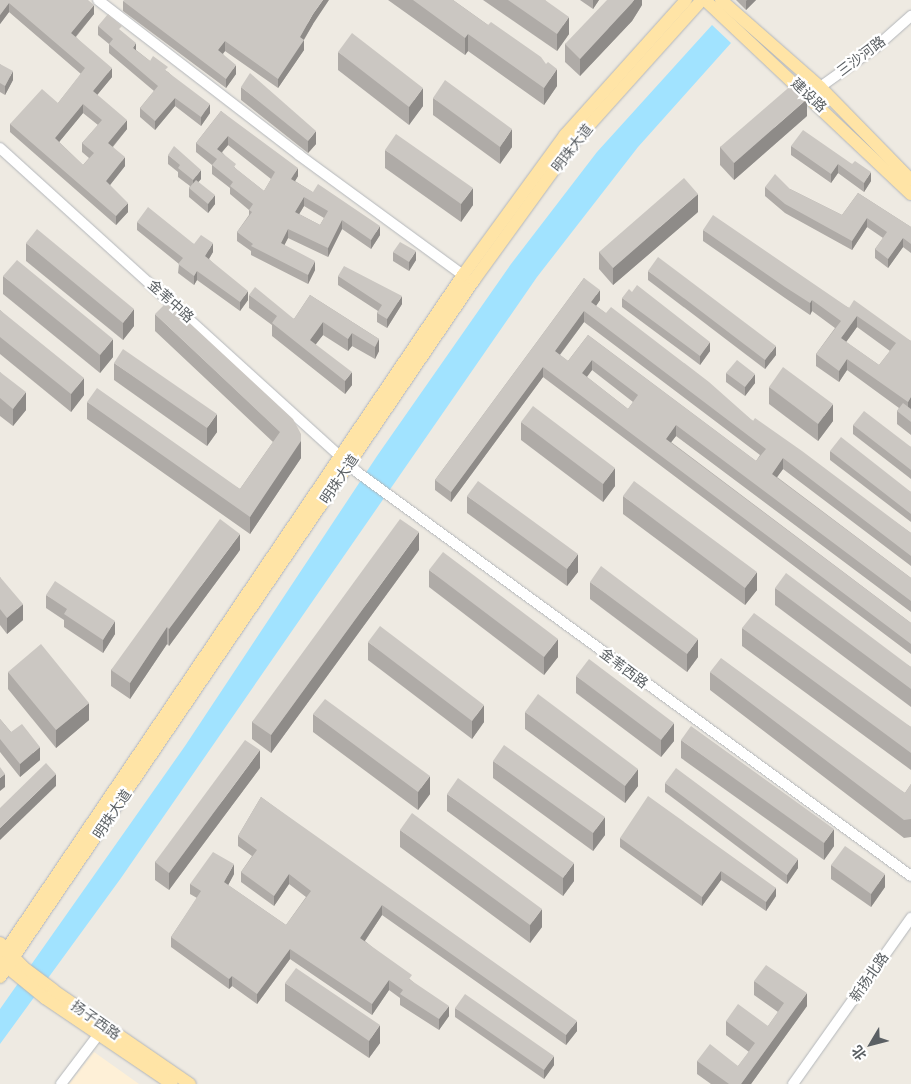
<!DOCTYPE html>
<meta charset="utf-8">
<style>
body{margin:0}
#map{position:relative;width:911px;height:1084px;overflow:hidden;background:#eeeae2;font-family:"DejaVu Sans","Noto Sans SC",sans-serif}
div>[style]{position:absolute}
[style*='--x']{left:calc(var(--x)*1px);top:calc(var(--y)*1px);width:calc(var(--w)*1px);rotate:calc(var(--a)*1deg)}
.commercial>*{inset:0;background:#fef0d7}
.water>*{inset:0;background:#a1e3ff}
.roads{filter:drop-shadow(0 0 1px #b3b6ba) drop-shadow(0 0 1px #b3b6ba)}
.minor>*{height:10px;margin:-5px;padding:0 5px;transform-origin:5px;border-radius:5px;background:#fff}
.major>*{height:12px;margin:-6px;padding:0 6px;transform-origin:6px;border-radius:6px;background:#ffe4a6}
.wall>*{inset:0;background:#afaba7}
.shaded-wall>*{inset:0;background:#8e8b88}
.building>*{inset:0;background:#cbc7c2}
span{translate:-50% -50%;white-space:nowrap;text-align:center;line-height:1.15;-webkit-text-stroke:4.5px #fff;paint-order:stroke}
.street-label{font-size:14px;color:#5b6064}
.north{position:absolute;left:846px;top:1019px;width:50px;height:50px;-webkit-text-stroke:4px #fff;paint-order:stroke;rotate:233deg;font-size:14px;font-weight:700;line-height:20px;text-align:center;color:#5b6064}
.north::after{content:'';display:block;margin:auto;width:18px;height:22px;background:#5b6064;clip-path:polygon(50% 0,100% 100%,50% 72%,0 100%)}
</style>
<div id="map">
<div class="commercial">
<i style="clip-path:polygon(94px 1052px,139px 1084px,69px 1084px)"></i>
</div>
<div class="water">
<i style="clip-path:polygon(712px 25px,731px 43px,638px 147px,537px 277px,121px 878px,0 1044px,0 1009px,185px 746px,377px 456px,511px 264px,597px 152px)"></i>
</div>
<div class="roads">
<div class="minor">
<i style="--x:98;--y:0;--w:254;--a:37.6"></i>
<i style="--x:299;--y:155;--w:203;--a:36.2"></i>
<i style="--x:809;--y:95;--w:82;--a:-35.6"></i>
<i style="--x:876;--y:47;--w:47;--a:-41.5"></i>
<i style="--x:0;--y:148;--w:482;--a:42.2"></i>
<i style="--x:357;--y:472;--w:686;--a:36.1"></i>
<i style="--x:61;--y:1084;--w:63;--a:-52.8"></i>
<i style="--x:793;--y:1084;--w:204;--a:-54.6"></i>
</div>
<div class="major">
<i style="--x:705;--y:0;--w:283;--a:43.3"></i>
<i style="--x:721;--y:0;--w:132;--a:41.3"></i>
<i style="--x:820;--y:87;--w:130;--a:45.6"></i>
<i style="--x:0;--y:943;--w:33;--a:46"></i>
<i style="--x:23;--y:967;--w:38;--a:37"></i>
<i style="--x:53;--y:990;--w:166;--a:34.5"></i>
<i style="--x:0;--y:959;--w:826;--a:-55.91"></i>
<i style="--x:463;--y:275;--w:173;--a:-53.9"></i>
<i style="--x:565;--y:135;--w:181;--a:-48.1"></i>
<i style="--x:1;--y:962;--w:57;--a:39.3"></i>
<i style="--x:45;--y:998;--w:153;--a:34.1"></i>
<i style="--x:0;--y:977;--w:843;--a:-55.78"></i>
<i style="--x:474;--y:280;--w:170;--a:-54.1"></i>
<i style="--x:574;--y:142;--w:191;--a:-48"></i>
</div>
</div>
<div class="wall">
<i style="clip-path:polygon(evenodd,0 0,94px 14px,76px 37px,112px 77px,97px 95px,127px 129px,113px 147px,125px 166px,110px 185px,128px 212px,116px 225px,10px 132px,10px 124px,58px 103px,81px 74px,9px 12px,0 24px,0 0,83px 113px,98px 125px,82px 143px,82px 152px,89px 158px,83px 165px,59px 142px,83px 113px)"></i>
<i style="clip-path:polygon(388px 0,453px 0,488px 25px,557px 86px,544px 105px,468px 51px,465px 55px)"></i>
<i style="clip-path:polygon(483px 0,545px 0,569px 34px,557px 51px)"></i>
<i style="clip-path:polygon(580px 0,599px 0,593px 9px)"></i>
<i style="clip-path:polygon(736px 0,756px 0,746px 10px)"></i>
<i style="clip-path:polygon(123px 1px,313px 24px,304px 40px,304px 50px,278px 88px,225px 51px,223px 54px,236px 74px,226px 88px,123px 11px)"></i>
<i style="clip-path:polygon(642px 5px,632px 21px,580px 76px,565px 62px,565px 44px)"></i>
<i style="clip-path:polygon(98px 26px,122px 32px,136px 50px,150px 61px,168px 72px,210px 113px,201px 126px,175px 106px,155px 130px,140px 117px,140px 108px,154px 91px,109px 53px,109px 44px,98px 35px)"></i>
<i style="clip-path:polygon(338px 52px,423px 106px,409px 125px,338px 70px)"></i>
<i style="clip-path:polygon(0 64px,13px 80px,5px 95px,0 92px)"></i>
<i style="clip-path:polygon(241px 87px,316px 144px,308px 153px,241px 100px)"></i>
<i style="clip-path:polygon(433px 98px,512px 147px,500px 164px,433px 115px)"></i>
<i style="clip-path:polygon(evenodd,221px 111px,298px 176px,295px 181px,380px 235px,371px 249px,342px 229px,328px 257px,288px 238px,284px 245px,315px 270px,308px 284px,251px 255px,251px 251px,237px 241px,237px 232px,249px 215px,249px 210px,230px 194px,230px 188px,212px 174px,212px 165px,196px 152px,196px 143px,221px 111px,228px 145px,271px 179px,264px 191px,236px 169px,222px 152px,228px 145px,221px 111px,304px 206px,324px 218px,320px 225px,299px 214px,304px 206px)"></i>
<i style="clip-path:polygon(807px 116px,734px 180px,720px 165px,720px 147px)"></i>
<i style="clip-path:polygon(791px 146px,852px 164px,871px 181px,864px 192px,838px 173px,831px 183px,791px 155px)"></i>
<i style="clip-path:polygon(385px 150px,473px 205px,461px 222px,385px 168px)"></i>
<i style="clip-path:polygon(168px 155px,201px 179px,198px 182px,215px 204px,208px 213px,189px 197px,189px 188px,190px 186px,178px 177px,178px 172px,168px 164px)"></i>
<i style="clip-path:polygon(765px 187px,790px 189px,842px 215px,858px 193px,911px 227px,911px 253px,903px 247px,888px 268px,875px 258px,875px 249px,883px 238px,867px 227px,852px 250px,785px 213px,765px 196px)"></i>
<i style="clip-path:polygon(698px 212px,613px 285px,599px 269px,599px 252px)"></i>
<i style="clip-path:polygon(137px 222px,194px 244px,213px 252px,209px 259px,248px 300px,240px 311px,197px 280px,194px 285px,178px 273px,179px 264px,137px 230px)"></i>
<i style="clip-path:polygon(evenodd,703px 230px,911px 341px,911px 435px,897px 424px,897px 411px,899px 408px,847px 370px,839px 382px,816px 366px,816px 354px,835px 328px,812px 311px,810px 315px,785px 298px,703px 241px,703px 230px,857px 327px,890px 351px,879px 365px,846px 342px,857px 327px)"></i>
<i style="clip-path:polygon(26px 243px,134px 326px,123px 340px,26px 261px)"></i>
<i style="clip-path:polygon(393px 252px,416px 260px,409px 271px,393px 261px)"></i>
<i style="clip-path:polygon(648px 271px,776px 355px,765px 369px,648px 280px)"></i>
<i style="clip-path:polygon(3px 276px,113px 357px,100px 373px,3px 294px)"></i>
<i style="clip-path:polygon(338px 276px,402px 304px,387px 328px,377px 322px,377px 313px,378px 311px,338px 285px)"></i>
<i style="clip-path:polygon(evenodd,584px 278px,600px 300px,596px 306px,753px 421px,911px 533px,911px 566px,783px 469px,777px 477px,911px 578px,911px 612px,676px 436px,671px 442px,911px 623px,911px 654px,543px 377px,451px 502px,435px 490px,435px 480px,584px 278px,584px 322px,760px 455px,756px 461px,588px 335px,568px 361px,560px 355px,584px 322px,584px 278px,592px 370px,633px 402px,628px 409px,587px 377px,592px 370px)"></i>
<i style="clip-path:polygon(249px 295px,294px 319px,310px 295px,379px 339px,379px 351px,375px 359px,352px 346px,348px 351px,323px 335px,315px 344px,352px 385px,345px 394px,272px 336px,272px 325px,249px 308px)"></i>
<i style="clip-path:polygon(622px 298px,710px 351px,700px 365px,622px 307px)"></i>
<i style="clip-path:polygon(0 310px,84px 395px,71px 412px,0 354px)"></i>
<i style="clip-path:polygon(155px 314px,301px 451px,301px 458px,250px 534px,87px 419px,87px 402px,240px 489px,273px 442px,155px 331px)"></i>
<i style="clip-path:polygon(114px 363px,217px 432px,207px 446px,114px 380px)"></i>
<i style="clip-path:polygon(0 372px,26px 410px,13px 426px,0 416px)"></i>
<i style="clip-path:polygon(726px 373px,755px 383px,745px 396px,726px 382px)"></i>
<i style="clip-path:polygon(769px 387px,833px 421px,818px 441px,769px 404px)"></i>
<i style="clip-path:polygon(521px 422px,615px 486px,603px 502px,521px 440px)"></i>
<i style="clip-path:polygon(853px 425px,911px 447px,911px 479px,853px 434px)"></i>
<i style="clip-path:polygon(830px 451px,911px 492px,911px 522px,830px 460px)"></i>
<i style="clip-path:polygon(467px 496px,578px 572px,567px 586px,467px 513px)"></i>
<i style="clip-path:polygon(623px 496px,757px 590px,745px 605px,623px 514px)"></i>
<i style="clip-path:polygon(240px 550px,169px 646px,167px 644px,130px 699px,111px 686px,111px 670px)"></i>
<i style="clip-path:polygon(419px 550px,271px 753px,252px 739px,252px 722px)"></i>
<i style="clip-path:polygon(429px 570px,558px 657px,544px 675px,429px 587px)"></i>
<i style="clip-path:polygon(0 577px,23px 620px,7px 634px,0 625px)"></i>
<i style="clip-path:polygon(590px 582px,698px 657px,687px 672px,590px 599px)"></i>
<i style="clip-path:polygon(775px 588px,911px 667px,911px 707px,775px 605px)"></i>
<i style="clip-path:polygon(46px 595px,115px 634px,103px 653px,64px 627px,64px 620px,46px 608px)"></i>
<i style="clip-path:polygon(742px 628px,911px 727px,911px 770px,742px 646px)"></i>
<i style="clip-path:polygon(368px 642px,484px 722px,472px 739px,368px 660px)"></i>
<i style="clip-path:polygon(8px 672px,89px 720px,56px 748px,8px 689px)"></i>
<i style="clip-path:polygon(710px 672px,905px 793px,911px 784px,911px 837px,904px 838px,710px 690px)"></i>
<i style="clip-path:polygon(576px 676px,674px 741px,661px 757px,576px 693px)"></i>
<i style="clip-path:polygon(525px 712px,638px 786px,625px 803px,525px 729px)"></i>
<i style="clip-path:polygon(313px 714px,430px 794px,418px 810px,313px 732px)"></i>
<i style="clip-path:polygon(0 719px,11px 732px,40px 760px,20px 777px,0 752px)"></i>
<i style="clip-path:polygon(681px 740px,834px 846px,824px 860px,681px 758px)"></i>
<i style="clip-path:polygon(493px 761px,605px 835px,593px 851px,493px 778px)"></i>
<i style="clip-path:polygon(260px 768px,169px 890px,155px 880px,155px 862px)"></i>
<i style="clip-path:polygon(665px 783px,798px 868px,787px 884px,665px 792px)"></i>
<i style="clip-path:polygon(447px 794px,574px 881px,563px 896px,447px 811px)"></i>
<i style="clip-path:polygon(261px 797px,577px 1031px,566px 1045px,382px 915px,365px 941px,412px 981px,449px 1016px,439px 1030px,400px 1005px,400px 998px,389px 990px,372px 1015px,290px 959px,257px 1004px,232px 986px,229px 989px,171px 947px,171px 937px,197px 898px,190px 894px,190px 884px,234px 874px,228px 885px,286px 925px,306px 897px,289px 884px,274px 906px,241px 882px,241px 872px,252px 856px,238px 846px,238px 836px)"></i>
<i style="clip-path:polygon(400px 830px,542px 927px,530px 943px,400px 847px)"></i>
<i style="clip-path:polygon(620px 838px,776px 888px,776px 896px,766px 911px,721px 880px,702px 906px,620px 847px)"></i>
<i style="clip-path:polygon(831px 865px,885px 887px,871px 907px,831px 879px)"></i>
<i style="clip-path:polygon(754px 981px,807px 1006px,751px 1084px,711px 1084px,697px 1074px,697px 1061px,738px 1066px,749px 1052px,726px 1035px,726px 1021px,768px 1026px,778px 1012px,754px 995px)"></i>
<i style="clip-path:polygon(285px 983px,380px 1043px,369px 1058px,285px 1001px)"></i>
<i style="clip-path:polygon(455px 1008px,554px 1065px,544px 1079px,455px 1017px)"></i>
</div>
<div class="shaded-wall">
<i style="clip-path:polygon(323px 0,329px 0,313px 24px,300px 46px,304px 40px,304px 50px,278px 88px,278px 79px,300px 37px,313px 14px)"></i>
<i style="clip-path:polygon(593px 0,599px 0,593px 9px)"></i>
<i style="clip-path:polygon(634px 0,642px 0,642px 5px,632px 21px,580px 76px,580px 59px)"></i>
<i style="clip-path:polygon(747px 0,756px 0,746px 10px,746px 1px)"></i>
<i style="clip-path:polygon(9px 3px,9px 12px,0 24px,0 15px)"></i>
<i style="clip-path:polygon(94px 5px,94px 14px,71px 42px,71px 33px)"></i>
<i style="clip-path:polygon(569px 17px,569px 34px,557px 51px,557px 34px)"></i>
<i style="clip-path:polygon(468px 34px,468px 51px,465px 55px,465px 38px)"></i>
<i style="clip-path:polygon(225px 41px,225px 51px,218px 59px,218px 50px)"></i>
<i style="clip-path:polygon(136px 43px,136px 52px,133px 48px)"></i>
<i style="clip-path:polygon(236px 65px,236px 74px,226px 88px,226px 79px)"></i>
<i style="clip-path:polygon(112px 68px,112px 77px,93px 100px,93px 91px)"></i>
<i style="clip-path:polygon(557px 69px,557px 86px,544px 105px,544px 88px)"></i>
<i style="clip-path:polygon(13px 71px,13px 80px,5px 95px,5px 86px)"></i>
<i style="clip-path:polygon(423px 88px,423px 106px,409px 125px,409px 107px)"></i>
<i style="clip-path:polygon(175px 98px,175px 106px,155px 130px,155px 121px)"></i>
<i style="clip-path:polygon(807px 99px,807px 116px,734px 180px,734px 163px)"></i>
<i style="clip-path:polygon(83px 104px,83px 113px,55px 147px,55px 138px)"></i>
<i style="clip-path:polygon(210px 104px,210px 113px,201px 126px,201px 117px)"></i>
<i style="clip-path:polygon(127px 120px,127px 129px,108px 152px,108px 143px)"></i>
<i style="clip-path:polygon(512px 129px,512px 147px,500px 164px,500px 147px)"></i>
<i style="clip-path:polygon(316px 131px,316px 144px,308px 153px,308px 141px)"></i>
<i style="clip-path:polygon(228px 136px,228px 145px,217px 158px,217px 149px)"></i>
<i style="clip-path:polygon(125px 157px,125px 166px,106px 190px,106px 181px)"></i>
<i style="clip-path:polygon(838px 164px,838px 173px,831px 183px,831px 174px)"></i>
<i style="clip-path:polygon(298px 168px,298px 176px,291px 188px,291px 179px)"></i>
<i style="clip-path:polygon(201px 170px,201px 179px,193px 188px,193px 180px)"></i>
<i style="clip-path:polygon(871px 172px,871px 181px,864px 192px,864px 183px)"></i>
<i style="clip-path:polygon(473px 188px,473px 205px,461px 222px,461px 204px)"></i>
<i style="clip-path:polygon(698px 194px,698px 212px,613px 285px,613px 268px)"></i>
<i style="clip-path:polygon(215px 195px,215px 204px,208px 213px,208px 204px)"></i>
<i style="clip-path:polygon(304px 197px,304px 206px,295px 221px,295px 212px)"></i>
<i style="clip-path:polygon(128px 203px,128px 212px,116px 225px,116px 216px)"></i>
<i style="clip-path:polygon(867px 218px,867px 227px,852px 250px,852px 241px)"></i>
<i style="clip-path:polygon(342px 220px,342px 229px,328px 257px,328px 248px)"></i>
<i style="clip-path:polygon(380px 226px,380px 235px,371px 249px,371px 240px)"></i>
<i style="clip-path:polygon(288px 229px,288px 238px,281px 252px,281px 243px)"></i>
<i style="clip-path:polygon(903px 238px,903px 247px,888px 268px,888px 259px)"></i>
<i style="clip-path:polygon(213px 243px,213px 252px,205px 265px,205px 256px)"></i>
<i style="clip-path:polygon(416px 251px,416px 260px,409px 271px,409px 262px)"></i>
<i style="clip-path:polygon(315px 261px,315px 270px,308px 284px,308px 275px)"></i>
<i style="clip-path:polygon(197px 271px,197px 280px,194px 285px,194px 276px)"></i>
<i style="clip-path:polygon(600px 290px,600px 300px,591px 313px,591px 302px)"></i>
<i style="clip-path:polygon(248px 291px,248px 300px,240px 311px,240px 302px)"></i>
<i style="clip-path:polygon(402px 296px,402px 304px,387px 328px,387px 319px)"></i>
<i style="clip-path:polygon(812px 300px,812px 311px,810px 315px,810px 303px)"></i>
<i style="clip-path:polygon(134px 309px,134px 326px,123px 340px,123px 323px)"></i>
<i style="clip-path:polygon(584px 311px,584px 322px,555px 361px,555px 351px)"></i>
<i style="clip-path:polygon(857px 316px,857px 327px,841px 349px,841px 338px)"></i>
<i style="clip-path:polygon(323px 322px,323px 335px,310px 352px,310px 340px)"></i>
<i style="clip-path:polygon(352px 333px,352px 346px,348px 351px,348px 339px)"></i>
<i style="clip-path:polygon(113px 339px,113px 357px,100px 373px,100px 355px)"></i>
<i style="clip-path:polygon(379px 339px,379px 351px,375px 359px,375px 347px)"></i>
<i style="clip-path:polygon(710px 342px,710px 351px,700px 365px,700px 356px)"></i>
<i style="clip-path:polygon(776px 346px,776px 355px,765px 369px,765px 360px)"></i>
<i style="clip-path:polygon(847px 359px,847px 370px,839px 382px,839px 371px)"></i>
<i style="clip-path:polygon(592px 360px,592px 370px,582px 383px,582px 373px)"></i>
<i style="clip-path:polygon(543px 367px,543px 377px,451px 502px,451px 492px)"></i>
<i style="clip-path:polygon(352px 372px,352px 385px,345px 394px,345px 381px)"></i>
<i style="clip-path:polygon(755px 374px,755px 383px,745px 396px,745px 387px)"></i>
<i style="clip-path:polygon(84px 378px,84px 395px,71px 412px,71px 394px)"></i>
<i style="clip-path:polygon(26px 392px,26px 410px,13px 426px,13px 409px)"></i>
<i style="clip-path:polygon(911px 397px,911px 409px,908px 413px,908px 402px)"></i>
<i style="clip-path:polygon(833px 404px,833px 421px,818px 441px,818px 424px)"></i>
<i style="clip-path:polygon(217px 414px,217px 432px,207px 446px,207px 428px)"></i>
<i style="clip-path:polygon(676px 425px,676px 436px,666px 449px,666px 439px)"></i>
<i style="clip-path:polygon(301px 434px,301px 458px,250px 534px,250px 517px)"></i>
<i style="clip-path:polygon(783px 458px,783px 469px,772px 484px,772px 474px)"></i>
<i style="clip-path:polygon(615px 468px,615px 486px,603px 502px,603px 484px)"></i>
<i style="clip-path:polygon(419px 532px,419px 550px,271px 753px,271px 735px)"></i>
<i style="clip-path:polygon(240px 534px,240px 550px,169px 646px,169px 629px)"></i>
<i style="clip-path:polygon(578px 554px,578px 572px,567px 586px,567px 569px)"></i>
<i style="clip-path:polygon(757px 572px,757px 590px,745px 605px,745px 588px)"></i>
<i style="clip-path:polygon(23px 604px,23px 620px,7px 634px,7px 618px)"></i>
<i style="clip-path:polygon(115px 621px,115px 634px,103px 653px,103px 640px)"></i>
<i style="clip-path:polygon(167px 627px,167px 644px,130px 699px,130px 683px)"></i>
<i style="clip-path:polygon(558px 639px,558px 657px,544px 675px,544px 657px)"></i>
<i style="clip-path:polygon(698px 639px,698px 657px,687px 672px,687px 654px)"></i>
<i style="clip-path:polygon(89px 703px,89px 720px,56px 748px,56px 730px)"></i>
<i style="clip-path:polygon(484px 705px,484px 722px,472px 739px,472px 721px)"></i>
<i style="clip-path:polygon(674px 723px,674px 741px,661px 757px,661px 740px)"></i>
<i style="clip-path:polygon(40px 747px,40px 760px,20px 777px,20px 764px)"></i>
<i style="clip-path:polygon(260px 750px,260px 768px,169px 890px,169px 873px)"></i>
<i style="clip-path:polygon(638px 769px,638px 786px,625px 803px,625px 786px)"></i>
<i style="clip-path:polygon(5px 774px,5px 787px,0 791px,0 778px)"></i>
<i style="clip-path:polygon(56px 774px,56px 786px,0 840px,0 828px)"></i>
<i style="clip-path:polygon(430px 776px,430px 794px,418px 810px,418px 792px)"></i>
<i style="clip-path:polygon(605px 817px,605px 835px,593px 851px,593px 833px)"></i>
<i style="clip-path:polygon(834px 829px,834px 846px,824px 860px,824px 843px)"></i>
<i style="clip-path:polygon(798px 859px,798px 868px,787px 884px,787px 875px)"></i>
<i style="clip-path:polygon(574px 863px,574px 881px,563px 896px,563px 878px)"></i>
<i style="clip-path:polygon(234px 864px,234px 874px,224px 893px,224px 882px)"></i>
<i style="clip-path:polygon(721px 871px,721px 880px,702px 906px,702px 897px)"></i>
<i style="clip-path:polygon(289px 874px,289px 884px,274px 906px,274px 896px)"></i>
<i style="clip-path:polygon(885px 874px,885px 887px,871px 907px,871px 894px)"></i>
<i style="clip-path:polygon(776px 888px,776px 896px,766px 911px,766px 902px)"></i>
<i style="clip-path:polygon(382px 905px,382px 915px,360px 948px,360px 938px)"></i>
<i style="clip-path:polygon(542px 909px,542px 927px,530px 943px,530px 925px)"></i>
<i style="clip-path:polygon(290px 949px,290px 959px,257px 1004px,257px 994px)"></i>
<i style="clip-path:polygon(232px 976px,232px 986px,229px 989px,229px 979px)"></i>
<i style="clip-path:polygon(389px 980px,389px 990px,372px 1015px,372px 1004px)"></i>
<i style="clip-path:polygon(807px 993px,807px 1006px,751px 1084px,741px 1084px)"></i>
<i style="clip-path:polygon(449px 1006px,449px 1016px,439px 1030px,439px 1019px)"></i>
<i style="clip-path:polygon(577px 1021px,577px 1031px,566px 1045px,566px 1035px)"></i>
<i style="clip-path:polygon(380px 1025px,380px 1043px,369px 1058px,369px 1041px)"></i>
<i style="clip-path:polygon(554px 1056px,554px 1065px,544px 1079px,544px 1070px)"></i>
</div>
<div class="building">
<i style="clip-path:polygon(evenodd,0 0,88px 0,94px 5px,71px 33px,112px 68px,93px 91px,127px 120px,108px 143px,125px 157px,106px 181px,128px 203px,116px 216px,10px 124px,42px 89px,58px 103px,85px 68px,9px 3px,0 15px,0 0,83px 104px,102px 120px,82px 143px,94px 153px,83px 165px,55px 138px,83px 104px)"></i>
<i style="clip-path:polygon(124px 0,323px 0,313px 14px,300px 37px,304px 40px,278px 79px,225px 41px,218px 50px,236px 65px,226px 79px,123px 1px)"></i>
<i style="clip-path:polygon(413px 0,453px 0,488px 25px,491px 22px,541px 57px,546px 64px,548px 62px,557px 69px,544px 88px,468px 34px,465px 38px)"></i>
<i style="clip-path:polygon(508px 0,545px 0,569px 17px,557px 34px)"></i>
<i style="clip-path:polygon(607px 0,634px 0,632px 3px,580px 59px,565px 44px)"></i>
<i style="clip-path:polygon(108px 14px,122px 26px,119px 29px,136px 43px,133px 48px,150px 61px,153px 56px,168px 67px,165px 70px,210px 104px,201px 117px,175px 98px,155px 121px,140px 108px,158px 86px,109px 44px,113px 39px,98px 26px)"></i>
<i style="clip-path:polygon(352px 33px,423px 88px,409px 107px,338px 52px)"></i>
<i style="clip-path:polygon(0 64px,13px 71px,5px 86px,0 83px)"></i>
<i style="clip-path:polygon(250px 73px,316px 131px,308px 141px,241px 87px)"></i>
<i style="clip-path:polygon(445px 80px,512px 129px,500px 147px,433px 98px)"></i>
<i style="clip-path:polygon(794px 83px,807px 99px,734px 163px,720px 147px)"></i>
<i style="clip-path:polygon(evenodd,221px 111px,298px 168px,291px 179px,313px 192px,318px 184px,380px 226px,371px 240px,342px 220px,328px 248px,288px 229px,281px 243px,315px 261px,308px 275px,251px 246px,253px 244px,237px 232px,252px 212px,249px 210px,253px 204px,230px 186px,233px 182px,212px 165px,217px 159px,196px 143px,221px 111px,228px 136px,275px 172px,264px 191px,234px 167px,236px 164px,217px 149px,228px 136px,221px 111px,304px 197px,328px 211px,320px 225px,295px 212px,304px 197px)"></i>
<i style="clip-path:polygon(803px 130px,852px 164px,855px 161px,871px 172px,864px 183px,838px 164px,831px 174px,791px 146px)"></i>
<i style="clip-path:polygon(396px 134px,473px 188px,461px 204px,385px 150px)"></i>
<i style="clip-path:polygon(174px 146px,201px 170px,193px 180px,178px 168px,180px 165px,168px 155px)"></i>
<i style="clip-path:polygon(775px 174px,790px 189px,842px 215px,858px 193px,911px 227px,911px 244px,903px 238px,888px 259px,875px 249px,887px 232px,867px 218px,852px 241px,785px 204px,765px 187px)"></i>
<i style="clip-path:polygon(684px 178px,698px 194px,613px 268px,599px 252px)"></i>
<i style="clip-path:polygon(196px 180px,215px 195px,208px 204px,189px 188px)"></i>
<i style="clip-path:polygon(148px 207px,194px 244px,201px 235px,213px 243px,205px 256px,248px 291px,240px 302px,197px 271px,194px 276px,178px 264px,183px 258px,137px 222px)"></i>
<i style="clip-path:polygon(evenodd,713px 215px,849px 308px,854px 300px,911px 341px,911px 397px,908px 402px,847px 359px,839px 371px,816px 354px,841px 321px,812px 300px,810px 303px,785px 287px,703px 230px,713px 215px,857px 316px,896px 343px,879px 365px,841px 338px,857px 316px)"></i>
<i style="clip-path:polygon(37px 229px,134px 309px,123px 323px,26px 243px)"></i>
<i style="clip-path:polygon(400px 242px,416px 251px,409px 262px,393px 252px)"></i>
<i style="clip-path:polygon(658px 257px,776px 346px,765px 360px,648px 271px)"></i>
<i style="clip-path:polygon(17px 260px,113px 339px,100px 355px,3px 276px)"></i>
<i style="clip-path:polygon(344px 266px,402px 296px,387px 319px,377px 313px,382px 305px,338px 276px)"></i>
<i style="clip-path:polygon(evenodd,584px 278px,600px 290px,591px 302px,606px 313px,611px 307px,709px 382px,753px 421px,755px 418px,802px 451px,911px 533px,911px 556px,783px 458px,772px 474px,911px 578px,911px 601px,676px 425px,666px 439px,911px 623px,911px 644px,543px 367px,451px 492px,435px 480px,584px 278px,584px 311px,766px 449px,756px 461px,588px 335px,568px 361px,555px 351px,584px 311px,584px 278px,592px 360px,638px 395px,628px 409px,582px 373px,592px 360px)"></i>
<i style="clip-path:polygon(637px 285px,710px 342px,700px 356px,622px 298px,629px 289px,632px 292px)"></i>
<i style="clip-path:polygon(255px 287px,294px 319px,310px 295px,379px 339px,375px 347px,352px 333px,348px 339px,323px 322px,310px 340px,352px 372px,345px 381px,272px 323px,277px 316px,249px 295px)"></i>
<i style="clip-path:polygon(167px 302px,293px 419px,301px 434px,301px 441px,250px 517px,87px 402px,97px 388px,240px 489px,280px 432px,155px 314px)"></i>
<i style="clip-path:polygon(0 310px,84px 378px,71px 394px,0 337px)"></i>
<i style="clip-path:polygon(123px 349px,217px 414px,207px 428px,114px 363px)"></i>
<i style="clip-path:polygon(737px 360px,755px 374px,745px 387px,726px 373px)"></i>
<i style="clip-path:polygon(783px 367px,833px 404px,818px 424px,769px 387px)"></i>
<i style="clip-path:polygon(0 372px,26px 392px,13px 409px,0 398px)"></i>
<i style="clip-path:polygon(903px 403px,911px 409px,911px 422px,897px 411px)"></i>
<i style="clip-path:polygon(533px 406px,615px 468px,603px 484px,521px 422px)"></i>
<i style="clip-path:polygon(864px 411px,911px 447px,911px 470px,853px 425px)"></i>
<i style="clip-path:polygon(841px 437px,911px 492px,911px 514px,830px 451px)"></i>
<i style="clip-path:polygon(478px 481px,578px 554px,567px 569px,467px 496px)"></i>
<i style="clip-path:polygon(634px 481px,757px 572px,745px 588px,623px 496px)"></i>
<i style="clip-path:polygon(220px 519px,240px 534px,169px 629px,167px 627px,130px 683px,111px 670px)"></i>
<i style="clip-path:polygon(400px 519px,419px 532px,271px 735px,252px 722px)"></i>
<i style="clip-path:polygon(443px 552px,558px 639px,544px 657px,429px 570px)"></i>
<i style="clip-path:polygon(601px 566px,698px 639px,687px 654px,590px 582px)"></i>
<i style="clip-path:polygon(786px 573px,911px 667px,911px 689px,775px 588px)"></i>
<i style="clip-path:polygon(0 577px,23px 604px,7px 618px,0 609px)"></i>
<i style="clip-path:polygon(55px 581px,115px 621px,103px 640px,64px 614px,67px 609px,46px 595px)"></i>
<i style="clip-path:polygon(754px 613px,911px 727px,911px 753px,742px 628px)"></i>
<i style="clip-path:polygon(380px 626px,484px 705px,472px 721px,368px 642px)"></i>
<i style="clip-path:polygon(41px 644px,89px 703px,56px 730px,8px 672px)"></i>
<i style="clip-path:polygon(721px 658px,905px 793px,911px 784px,911px 819px,904px 820px,710px 672px)"></i>
<i style="clip-path:polygon(589px 659px,674px 723px,661px 740px,576px 676px)"></i>
<i style="clip-path:polygon(538px 694px,638px 769px,625px 786px,525px 712px)"></i>
<i style="clip-path:polygon(325px 699px,430px 776px,418px 792px,313px 714px)"></i>
<i style="clip-path:polygon(0 719px,11px 732px,22px 724px,40px 747px,20px 764px,0 739px)"></i>
<i style="clip-path:polygon(691px 726px,834px 829px,824px 843px,681px 740px)"></i>
<i style="clip-path:polygon(245px 740px,260px 750px,169px 873px,155px 862px)"></i>
<i style="clip-path:polygon(504px 745px,605px 817px,593px 833px,493px 761px)"></i>
<i style="clip-path:polygon(46px 763px,56px 774px,0 828px,0 808px)"></i>
<i style="clip-path:polygon(0 767px,5px 774px,0 778px)"></i>
<i style="clip-path:polygon(676px 768px,798px 859px,787px 875px,665px 783px)"></i>
<i style="clip-path:polygon(458px 778px,574px 863px,563px 878px,447px 794px)"></i>
<i style="clip-path:polygon(648px 796px,776px 888px,766px 902px,721px 871px,702px 897px,620px 838px)"></i>
<i style="clip-path:polygon(261px 797px,577px 1021px,566px 1035px,382px 905px,360px 938px,412px 975px,409px 979px,449px 1006px,439px 1019px,400px 994px,403px 990px,389px 980px,372px 1004px,290px 949px,257px 994px,232px 976px,229px 979px,171px 937px,201px 891px,190px 884px,213px 852px,234px 864px,224px 882px,286px 925px,311px 891px,289px 874px,274px 896px,241px 872px,257px 850px,238px 836px)"></i>
<i style="clip-path:polygon(412px 813px,542px 909px,530px 925px,400px 830px)"></i>
<i style="clip-path:polygon(845px 846px,885px 874px,871px 894px,831px 865px)"></i>
<i style="clip-path:polygon(766px 965px,807px 993px,741px 1084px,729px 1084px,697px 1061px,710px 1044px,738px 1066px,755px 1043px,726px 1021px,738px 1004px,768px 1026px,784px 1003px,754px 981px)"></i>
<i style="clip-path:polygon(296px 968px,380px 1025px,369px 1041px,285px 983px)"></i>
<i style="clip-path:polygon(465px 994px,554px 1056px,544px 1070px,455px 1008px)"></i>
</div>
<div class="street-label">
<span style="left:861px;top:56px;rotate:-37deg">三沙河路</span>
<span style="left:809px;top:95px;rotate:43deg">建设路</span>
<span style="left:572px;top:148px;rotate:-52deg">明珠大道</span>
<span style="left:171px;top:301px;rotate:42deg">金苇中路</span>
<span style="left:339px;top:479px;rotate:-56deg">明珠大道</span>
<span style="left:624px;top:668px;rotate:37deg">金苇西路</span>
<span style="left:112px;top:814px;rotate:-56deg">明珠大道</span>
<span style="left:869px;top:977px;rotate:-55deg">新扬北路</span>
<span style="left:96px;top:1020px;rotate:35deg">扬子西路</span>
</div>
<div class="north">北</div>
</div>
